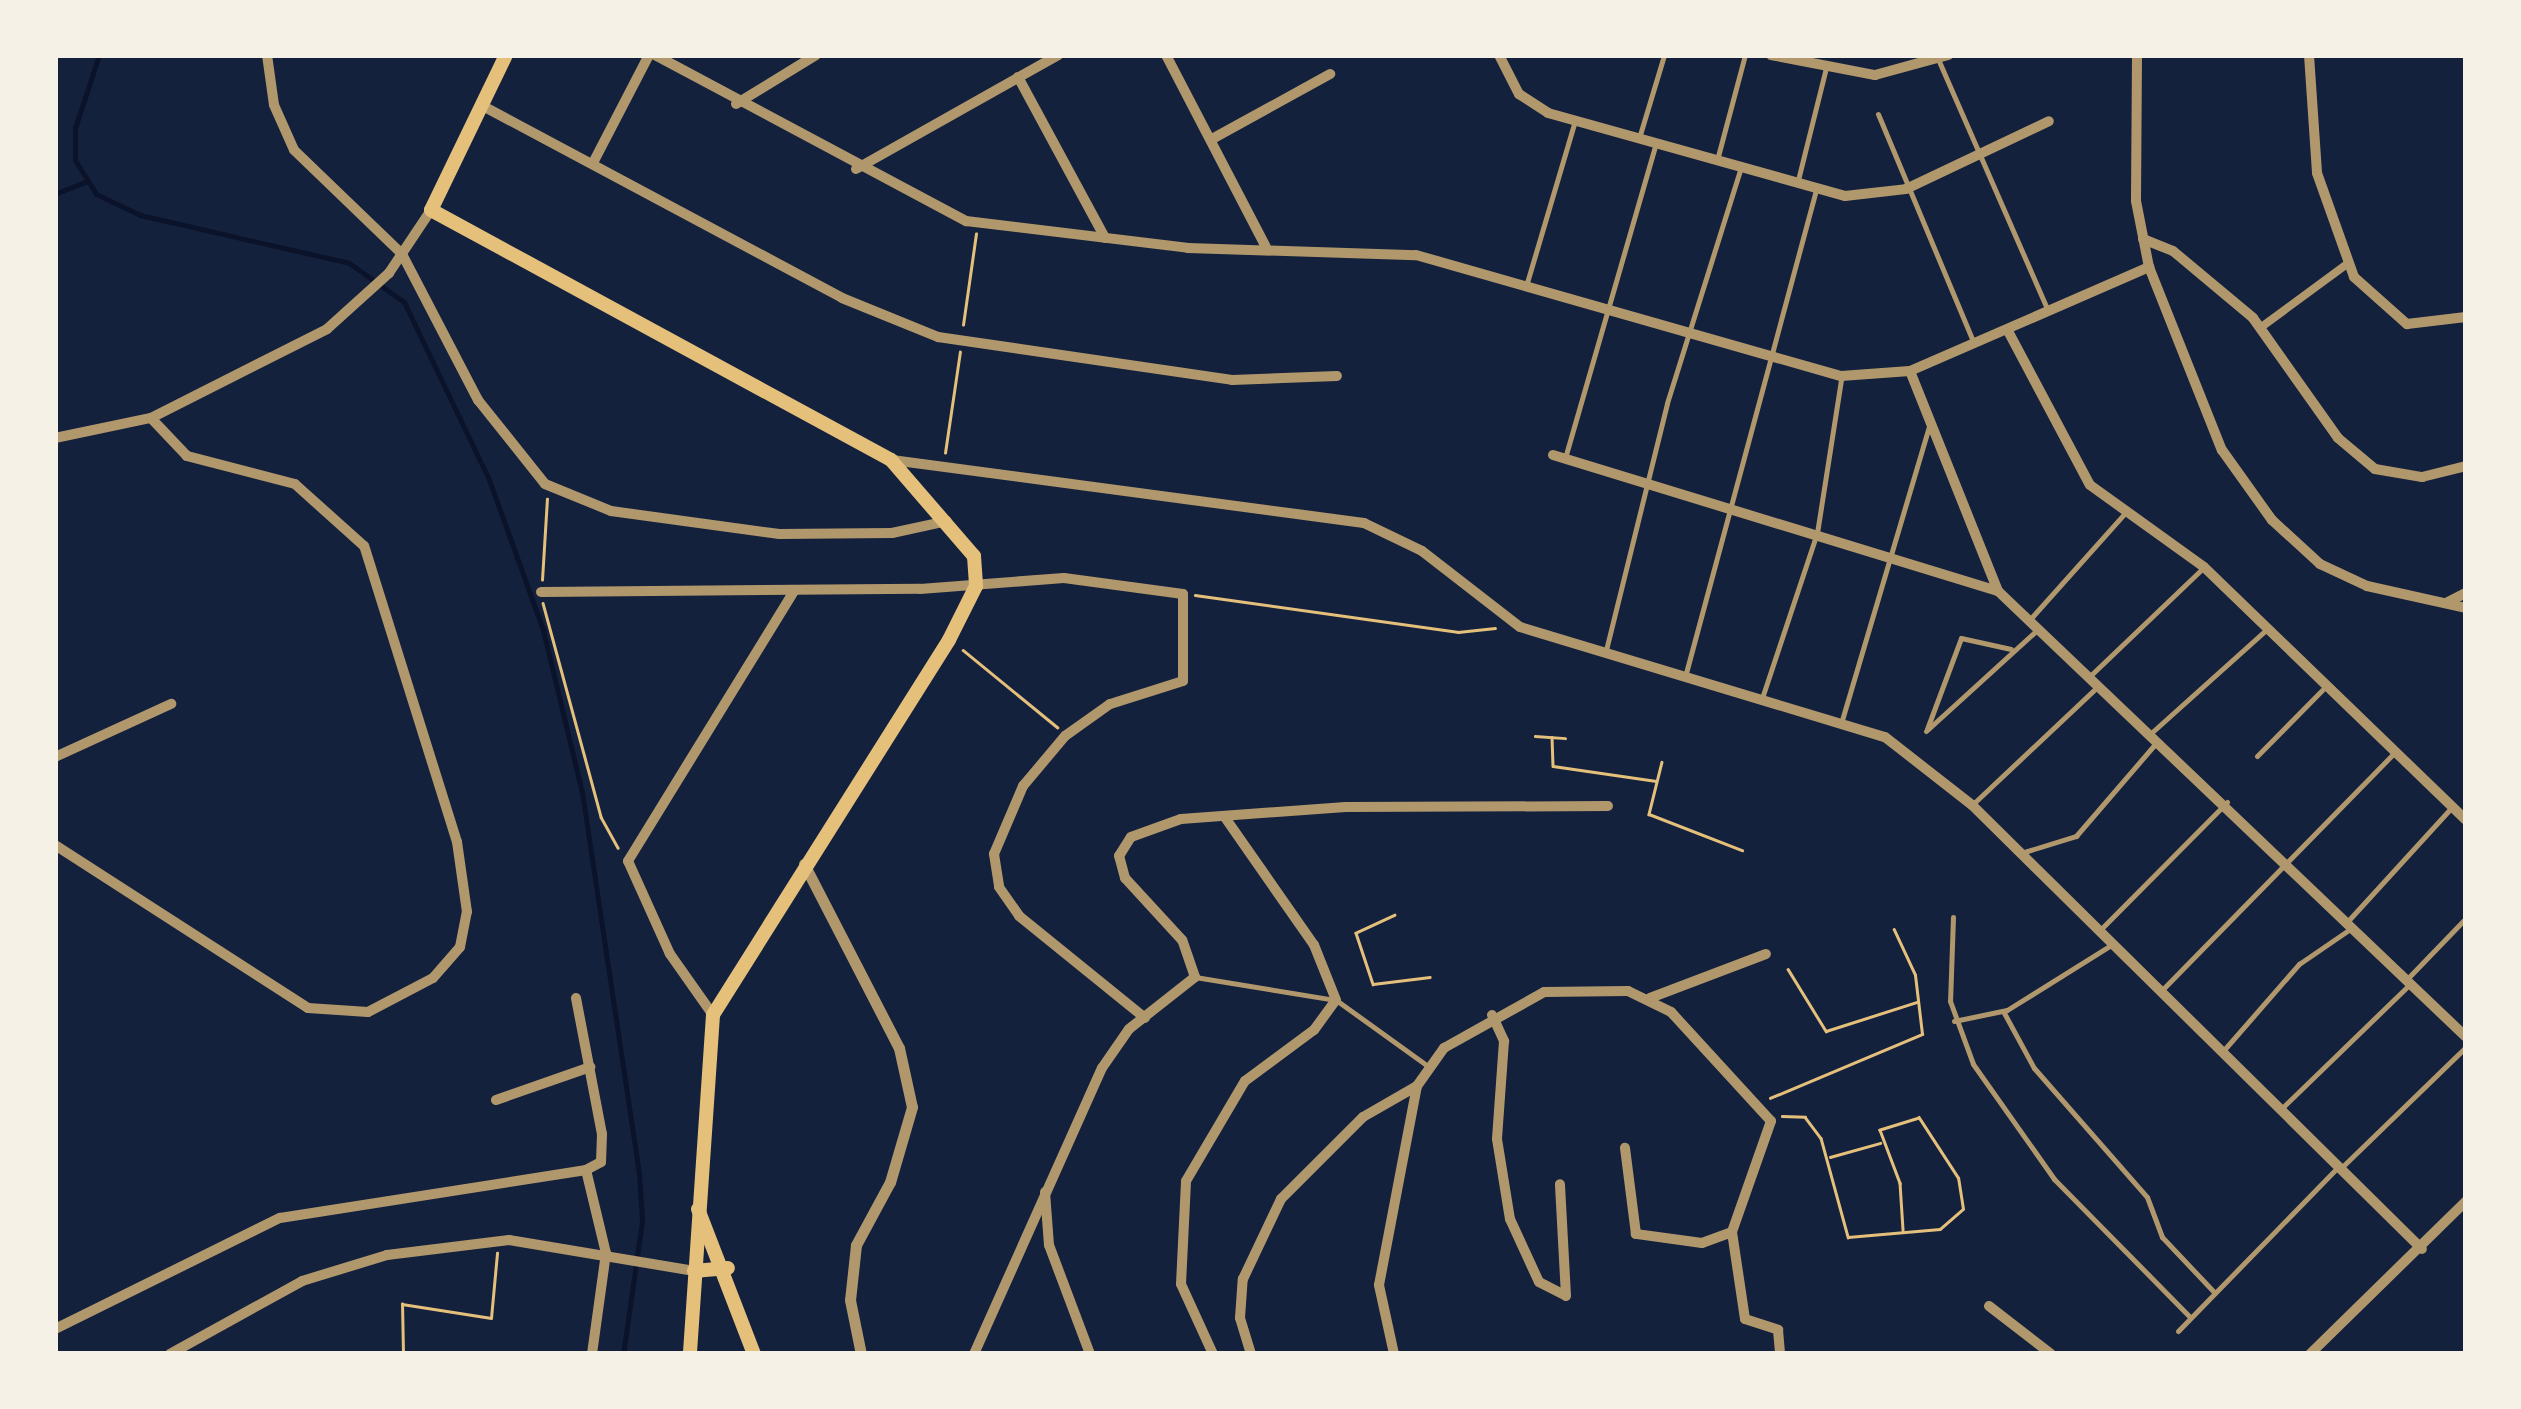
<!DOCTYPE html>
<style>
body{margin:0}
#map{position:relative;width:2521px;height:1409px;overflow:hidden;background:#14213d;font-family:Overpass,sans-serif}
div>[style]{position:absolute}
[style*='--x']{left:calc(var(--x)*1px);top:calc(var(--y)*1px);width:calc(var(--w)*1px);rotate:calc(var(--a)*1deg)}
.stream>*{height:5px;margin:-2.5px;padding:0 2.5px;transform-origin:2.5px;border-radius:2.5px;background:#0b132b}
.path>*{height:2.5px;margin:-1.25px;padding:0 1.25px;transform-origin:1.25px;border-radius:1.25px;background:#e5c07b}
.service>*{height:5px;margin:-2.5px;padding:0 2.5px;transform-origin:2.5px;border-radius:2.5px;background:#b1986c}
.pedestrian>*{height:8px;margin:-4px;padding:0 4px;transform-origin:4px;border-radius:4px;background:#b1986c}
.minor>*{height:10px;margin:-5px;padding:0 5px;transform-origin:5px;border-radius:5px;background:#b1986c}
.tertiary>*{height:11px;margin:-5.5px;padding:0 5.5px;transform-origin:5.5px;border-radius:5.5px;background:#b1986c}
.secondary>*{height:14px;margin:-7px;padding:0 7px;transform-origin:7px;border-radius:7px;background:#e5c07b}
span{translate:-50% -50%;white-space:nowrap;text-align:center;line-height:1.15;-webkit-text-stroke:10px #f6f1e7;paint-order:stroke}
.frame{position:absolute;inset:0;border:58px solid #f6f1e7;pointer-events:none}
</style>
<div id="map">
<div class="stream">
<i style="--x:99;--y:55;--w:77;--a:108.2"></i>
<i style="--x:75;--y:128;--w:32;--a:90"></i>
<i style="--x:75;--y:160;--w:40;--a:58"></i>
<i style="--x:96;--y:194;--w:49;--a:25.5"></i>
<i style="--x:140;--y:215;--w:214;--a:12.9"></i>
<i style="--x:349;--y:263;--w:67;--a:35.3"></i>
<i style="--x:404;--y:302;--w:194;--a:64.4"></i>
<i style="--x:488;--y:477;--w:163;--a:70.2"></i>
<i style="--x:543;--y:630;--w:167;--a:76.5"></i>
<i style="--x:582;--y:792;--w:386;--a:81.5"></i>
<i style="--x:639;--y:1174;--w:47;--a:86.3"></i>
<i style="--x:642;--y:1221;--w:134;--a:98.1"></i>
<i style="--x:55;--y:194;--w:35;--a:-22"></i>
</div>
<div class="path">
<i style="--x:963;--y:325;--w:92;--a:-81.9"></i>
<i style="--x:945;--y:453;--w:102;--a:-81.6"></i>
<i style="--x:542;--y:580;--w:81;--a:-86.5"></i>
<i style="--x:1195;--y:595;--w:266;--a:8"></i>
<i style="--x:1458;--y:632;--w:37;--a:-6"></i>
<i style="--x:543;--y:603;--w:222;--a:74.8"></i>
<i style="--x:601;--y:817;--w:35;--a:61"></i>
<i style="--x:963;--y:650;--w:122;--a:39.3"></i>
<i style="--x:1535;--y:736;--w:30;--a:4"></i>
<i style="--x:1552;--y:737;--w:29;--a:88"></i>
<i style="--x:1553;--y:766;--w:104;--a:8.3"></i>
<i style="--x:1662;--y:762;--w:54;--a:104"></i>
<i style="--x:1649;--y:814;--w:100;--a:21.2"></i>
<i style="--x:1395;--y:915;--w:43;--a:155.2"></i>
<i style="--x:1356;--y:933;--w:54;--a:71.6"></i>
<i style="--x:1373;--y:984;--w:57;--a:-7"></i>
<i style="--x:1788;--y:969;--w:73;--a:58.5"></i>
<i style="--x:1826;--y:1031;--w:96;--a:-17.7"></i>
<i style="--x:1770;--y:1098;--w:165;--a:-22.8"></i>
<i style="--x:1922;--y:1034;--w:59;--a:-96.8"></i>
<i style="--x:1915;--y:975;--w:50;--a:-115"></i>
<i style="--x:1782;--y:1116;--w:23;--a:2"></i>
<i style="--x:1805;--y:1117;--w:26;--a:53"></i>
<i style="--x:1821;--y:1138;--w:103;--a:74.7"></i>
<i style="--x:1848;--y:1237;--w:92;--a:-5"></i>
<i style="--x:1940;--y:1229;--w:30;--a:-41"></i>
<i style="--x:1963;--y:1209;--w:31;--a:-99"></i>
<i style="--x:1958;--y:1178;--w:72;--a:-123"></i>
<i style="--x:1919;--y:1118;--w:41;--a:162.9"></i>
<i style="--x:1880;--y:1130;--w:57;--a:69.3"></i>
<i style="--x:1900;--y:1183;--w:47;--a:86.3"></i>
<i style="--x:1830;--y:1157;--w:52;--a:-15.6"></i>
<i style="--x:403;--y:1354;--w:50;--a:-91.1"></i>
<i style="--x:402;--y:1304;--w:90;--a:8.9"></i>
<i style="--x:491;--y:1318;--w:65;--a:-84.7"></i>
</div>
<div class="service">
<i style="--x:1938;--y:59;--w:272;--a:66.4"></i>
<i style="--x:1878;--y:114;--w:246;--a:67.3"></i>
<i style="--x:1639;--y:138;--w:87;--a:-73.2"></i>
<i style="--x:1717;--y:160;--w:109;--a:-75.1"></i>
<i style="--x:1798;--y:180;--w:115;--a:-76"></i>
<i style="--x:1526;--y:286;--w:172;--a:-73.5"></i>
<i style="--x:1565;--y:458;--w:325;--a:-73.9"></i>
<i style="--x:2032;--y:617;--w:141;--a:-48.2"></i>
<i style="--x:1606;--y:650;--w:254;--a:-76.1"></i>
<i style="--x:1667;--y:403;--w:244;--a:-72.6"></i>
<i style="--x:1686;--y:673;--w:500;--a:-74.94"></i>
<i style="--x:2091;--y:675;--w:156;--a:-43.7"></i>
<i style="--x:1763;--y:695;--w:171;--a:-71.6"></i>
<i style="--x:1817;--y:533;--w:156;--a:-81.1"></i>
<i style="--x:1842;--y:720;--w:307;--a:-73.5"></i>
<i style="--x:1927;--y:729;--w:97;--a:-69.5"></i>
<i style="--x:1961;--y:638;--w:51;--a:12.4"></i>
<i style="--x:1926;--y:731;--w:151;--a:-42.3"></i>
<i style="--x:2150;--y:734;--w:157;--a:-41.9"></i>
<i style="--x:2257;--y:756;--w:97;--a:-45.4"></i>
<i style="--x:1974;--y:803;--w:169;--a:-43.3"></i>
<i style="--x:2021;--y:853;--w:58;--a:-17.2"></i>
<i style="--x:2076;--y:836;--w:123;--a:-49.3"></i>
<i style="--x:1953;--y:917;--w:84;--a:92"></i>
<i style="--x:1950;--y:1001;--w:67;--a:69.9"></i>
<i style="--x:1973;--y:1064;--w:141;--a:54.8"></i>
<i style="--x:2054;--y:1179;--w:194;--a:45.4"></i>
<i style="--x:2347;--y:922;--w:156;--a:-47.6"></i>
<i style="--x:2101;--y:929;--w:179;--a:-45.2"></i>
<i style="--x:1195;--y:977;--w:143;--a:9.3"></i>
<i style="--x:1336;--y:1000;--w:113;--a:35.7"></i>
<i style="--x:2408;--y:978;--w:83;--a:-46"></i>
<i style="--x:2161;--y:991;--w:333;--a:-45.6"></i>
<i style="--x:2003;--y:1011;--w:65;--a:61.5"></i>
<i style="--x:2034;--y:1068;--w:171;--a:48.8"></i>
<i style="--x:2147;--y:1197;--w:43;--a:69.4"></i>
<i style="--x:2162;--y:1237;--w:76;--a:46.6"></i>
<i style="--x:1954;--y:1021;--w:54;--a:-11.7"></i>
<i style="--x:2007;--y:1010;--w:123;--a:-32"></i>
<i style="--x:2223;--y:1051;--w:116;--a:-48.9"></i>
<i style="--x:2299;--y:964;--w:65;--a:-34.4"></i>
<i style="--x:2281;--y:1109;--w:180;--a:-44.1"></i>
<i style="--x:2341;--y:1168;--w:174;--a:-44.1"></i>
<i style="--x:2178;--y:1331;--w:228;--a:-45.7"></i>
</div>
<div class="pedestrian">
<i style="--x:2260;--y:328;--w:108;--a:-36.3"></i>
</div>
<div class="minor">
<i style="--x:267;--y:55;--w:50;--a:82"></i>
<i style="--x:274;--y:105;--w:49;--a:66"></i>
<i style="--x:294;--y:150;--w:150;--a:43.9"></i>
<i style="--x:402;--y:254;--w:165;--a:62.5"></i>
<i style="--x:478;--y:400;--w:107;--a:51.4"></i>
<i style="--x:545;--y:484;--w:71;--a:22.2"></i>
<i style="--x:611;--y:511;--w:170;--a:7.8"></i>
<i style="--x:779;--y:534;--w:113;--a:-0.5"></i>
<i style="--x:892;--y:533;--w:56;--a:-12.3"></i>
<i style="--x:655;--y:55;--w:353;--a:28.1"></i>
<i style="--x:966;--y:221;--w:224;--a:6.9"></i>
<i style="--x:1188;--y:248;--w:228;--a:1.8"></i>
<i style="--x:1416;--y:255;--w:442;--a:15.9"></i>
<i style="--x:1841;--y:376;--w:69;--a:-4.1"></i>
<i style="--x:1910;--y:371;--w:261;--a:-23.5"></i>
<i style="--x:1166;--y:55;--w:216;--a:62.5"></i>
<i style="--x:1499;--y:55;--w:44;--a:62.9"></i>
<i style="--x:1519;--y:94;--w:35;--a:33"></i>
<i style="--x:1548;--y:113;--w:308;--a:15.6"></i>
<i style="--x:1845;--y:196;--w:61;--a:-6.5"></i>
<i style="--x:1906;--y:189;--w:158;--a:-25.4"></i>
<i style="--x:1771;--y:55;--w:106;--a:10.9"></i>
<i style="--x:1875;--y:75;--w:76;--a:-15.3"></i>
<i style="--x:2137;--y:55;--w:146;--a:90.4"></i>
<i style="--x:2136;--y:201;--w:67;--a:78.9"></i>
<i style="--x:2149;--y:267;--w:197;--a:68.3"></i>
<i style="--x:2222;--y:450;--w:86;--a:54.5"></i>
<i style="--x:2272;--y:520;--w:65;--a:42.5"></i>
<i style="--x:2320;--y:564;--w:52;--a:25.1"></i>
<i style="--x:2367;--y:586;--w:101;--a:12.5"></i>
<i style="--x:2309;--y:55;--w:118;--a:86.1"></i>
<i style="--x:2317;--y:173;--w:110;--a:70.4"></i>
<i style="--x:2354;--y:277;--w:71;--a:41.6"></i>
<i style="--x:2407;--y:324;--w:59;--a:-6.8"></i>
<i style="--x:1018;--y:77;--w:183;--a:61.6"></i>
<i style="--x:736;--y:104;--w:94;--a:-31.5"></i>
<i style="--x:481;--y:105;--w:409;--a:28.1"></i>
<i style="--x:842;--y:298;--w:104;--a:22.1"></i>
<i style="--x:938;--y:337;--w:297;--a:8.3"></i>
<i style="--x:1232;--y:380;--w:105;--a:-2.2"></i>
<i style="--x:1212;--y:139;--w:135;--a:-28.8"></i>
<i style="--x:594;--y:161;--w:119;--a:-62.6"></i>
<i style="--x:856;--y:169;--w:232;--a:-29.4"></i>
<i style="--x:2143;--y:239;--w:32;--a:22"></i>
<i style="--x:2173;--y:251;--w:104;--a:39.9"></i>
<i style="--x:2253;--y:318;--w:147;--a:54.7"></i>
<i style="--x:2338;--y:438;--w:48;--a:40"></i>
<i style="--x:2375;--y:469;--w:48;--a:9.7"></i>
<i style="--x:2422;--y:477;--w:45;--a:-14"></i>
<i style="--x:2008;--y:331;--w:174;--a:62"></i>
<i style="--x:2090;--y:485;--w:140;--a:35.7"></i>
<i style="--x:2204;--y:567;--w:364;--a:44"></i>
<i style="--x:1910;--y:371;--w:237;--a:68.2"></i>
<i style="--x:55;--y:438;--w:98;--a:-11.8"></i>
<i style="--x:151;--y:418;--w:197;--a:-26.8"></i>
<i style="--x:327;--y:329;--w:84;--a:-42.1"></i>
<i style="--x:389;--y:273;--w:76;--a:-56.3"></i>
<i style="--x:1553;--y:455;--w:465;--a:17"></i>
<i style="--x:1998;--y:591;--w:646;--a:43.62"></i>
<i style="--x:892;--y:460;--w:476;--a:7.6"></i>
<i style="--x:1364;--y:523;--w:64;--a:25.8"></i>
<i style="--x:1422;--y:551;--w:124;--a:37.8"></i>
<i style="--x:1520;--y:627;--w:381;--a:16.8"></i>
<i style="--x:1885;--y:737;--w:110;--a:38"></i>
<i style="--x:1972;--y:805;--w:632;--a:44.62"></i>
<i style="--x:541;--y:592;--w:379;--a:-0.5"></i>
<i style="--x:920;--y:589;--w:144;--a:-4.4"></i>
<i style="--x:1064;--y:578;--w:120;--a:7.7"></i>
<i style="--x:1183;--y:594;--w:87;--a:90"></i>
<i style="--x:1183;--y:681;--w:77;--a:162.5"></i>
<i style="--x:1110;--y:704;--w:55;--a:144.6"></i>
<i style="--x:1065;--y:736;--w:65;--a:130"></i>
<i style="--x:1023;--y:786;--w:74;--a:113.1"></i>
<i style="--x:994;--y:854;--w:33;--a:81"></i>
<i style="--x:999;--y:887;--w:35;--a:55"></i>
<i style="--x:1019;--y:916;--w:162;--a:39"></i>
<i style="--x:2446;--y:603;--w:22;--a:-27"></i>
<i style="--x:55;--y:757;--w:128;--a:-24.6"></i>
<i style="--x:55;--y:845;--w:301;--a:32.8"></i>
<i style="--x:308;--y:1008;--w:60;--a:3.8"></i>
<i style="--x:368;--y:1012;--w:73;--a:-27.6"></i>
<i style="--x:433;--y:978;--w:41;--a:-48.9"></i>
<i style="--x:460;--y:947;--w:36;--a:-79"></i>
<i style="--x:467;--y:912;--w:71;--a:-98.1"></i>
<i style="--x:457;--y:842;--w:310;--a:-107.4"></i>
<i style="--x:364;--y:546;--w:93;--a:-138.1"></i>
<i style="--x:295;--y:484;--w:112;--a:-165.5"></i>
<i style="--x:187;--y:456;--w:52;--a:-133.5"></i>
<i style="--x:576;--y:998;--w:138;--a:79.2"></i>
<i style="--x:602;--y:1134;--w:28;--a:92"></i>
<i style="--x:601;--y:1162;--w:17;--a:152"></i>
<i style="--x:1650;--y:998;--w:124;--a:-20.8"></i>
<i style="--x:713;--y:1015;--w:75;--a:-125.2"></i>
<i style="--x:670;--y:954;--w:102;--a:-114.3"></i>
<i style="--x:628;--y:861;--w:318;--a:-58.4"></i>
<i style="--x:1492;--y:1015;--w:29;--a:65"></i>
<i style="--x:1504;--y:1041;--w:98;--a:94.1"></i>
<i style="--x:1497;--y:1139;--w:81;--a:80.8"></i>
<i style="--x:1510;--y:1219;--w:69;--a:65.3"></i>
<i style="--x:1539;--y:1282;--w:30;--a:27"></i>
<i style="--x:1566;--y:1296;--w:112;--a:-93.1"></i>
<i style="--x:496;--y:1100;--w:100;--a:-19.3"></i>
<i style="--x:586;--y:1170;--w:85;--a:76.5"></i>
<i style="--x:606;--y:1253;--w:102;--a:97.9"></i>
<i style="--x:1045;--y:1192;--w:53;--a:85.7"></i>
<i style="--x:1049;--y:1245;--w:116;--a:69.4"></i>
<i style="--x:1732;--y:1232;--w:88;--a:81.5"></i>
<i style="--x:1745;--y:1319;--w:35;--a:18"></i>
<i style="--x:1778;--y:1330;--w:24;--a:85"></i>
<i style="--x:1989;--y:1306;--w:78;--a:37.7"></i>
<i style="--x:55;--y:1329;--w:251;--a:-26.3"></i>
<i style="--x:280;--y:1218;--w:310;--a:-8.9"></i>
<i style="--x:170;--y:1354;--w:151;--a:-28.9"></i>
<i style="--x:302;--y:1281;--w:89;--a:-17"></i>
<i style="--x:387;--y:1255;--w:123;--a:-7"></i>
<i style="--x:509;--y:1240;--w:188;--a:9.5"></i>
<i style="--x:974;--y:1354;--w:313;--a:-65.9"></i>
<i style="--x:1102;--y:1068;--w:47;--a:-55.3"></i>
<i style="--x:1129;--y:1029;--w:84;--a:-38.2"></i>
<i style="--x:1195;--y:977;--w:39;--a:-109"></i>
<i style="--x:1182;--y:940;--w:84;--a:-132.6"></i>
<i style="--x:1125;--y:878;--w:23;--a:-105"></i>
<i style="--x:1119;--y:856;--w:22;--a:-58"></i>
<i style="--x:1131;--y:837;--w:53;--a:-19.8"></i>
<i style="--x:1181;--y:819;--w:165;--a:-4.2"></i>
<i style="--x:1346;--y:807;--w:262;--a:-0.2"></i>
<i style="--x:1213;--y:1354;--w:77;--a:-114.6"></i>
<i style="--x:1181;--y:1284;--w:103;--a:-87.2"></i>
<i style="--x:1186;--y:1181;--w:116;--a:-59.5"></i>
<i style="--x:1245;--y:1081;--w:86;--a:-36.5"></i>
<i style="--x:1314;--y:1030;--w:37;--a:-54"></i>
<i style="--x:1336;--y:1000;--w:59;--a:-111.8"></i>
<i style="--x:1314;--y:945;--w:157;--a:-124.9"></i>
<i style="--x:1251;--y:1354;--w:38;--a:-107"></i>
<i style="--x:1240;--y:1318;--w:39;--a:-86"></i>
<i style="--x:1243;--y:1279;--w:89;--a:-64.6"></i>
<i style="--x:1281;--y:1199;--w:116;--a:-45"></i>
<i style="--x:1363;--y:1117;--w:62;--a:-29.9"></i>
<i style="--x:1394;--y:1354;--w:71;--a:-102.3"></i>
<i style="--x:1379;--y:1285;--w:203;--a:-79.2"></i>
<i style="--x:1417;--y:1086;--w:47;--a:-54.6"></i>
<i style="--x:1444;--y:1048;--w:115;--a:-29.2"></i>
<i style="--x:1544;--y:992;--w:84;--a:-0.7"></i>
<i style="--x:1628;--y:991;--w:48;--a:26"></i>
<i style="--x:1671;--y:1012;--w:148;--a:47.5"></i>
<i style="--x:1771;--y:1121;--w:118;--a:109.4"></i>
<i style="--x:1732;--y:1232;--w:32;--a:160"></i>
<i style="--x:1702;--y:1243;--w:67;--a:-172.2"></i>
<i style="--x:1636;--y:1234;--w:87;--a:-97.3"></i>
<i style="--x:2310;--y:1354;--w:219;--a:-44.4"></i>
</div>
<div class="tertiary">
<i style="--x:804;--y:864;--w:207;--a:62.7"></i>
<i style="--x:899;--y:1048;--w:60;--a:77.6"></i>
<i style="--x:912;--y:1107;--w:78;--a:106.3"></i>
<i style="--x:890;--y:1182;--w:72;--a:118.4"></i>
<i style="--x:856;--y:1245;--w:55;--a:96.2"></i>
<i style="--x:850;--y:1300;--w:55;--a:78.5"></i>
</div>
<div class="secondary">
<i style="--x:506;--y:55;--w:172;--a:115.8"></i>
<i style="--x:431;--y:210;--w:524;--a:28.52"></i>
<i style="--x:891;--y:460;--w:127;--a:49.2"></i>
<i style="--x:974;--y:556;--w:30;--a:86"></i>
<i style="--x:976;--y:586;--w:60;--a:116.6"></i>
<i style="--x:949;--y:640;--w:443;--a:122.2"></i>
<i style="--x:713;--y:1015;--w:340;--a:93.9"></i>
<i style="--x:698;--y:1209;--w:155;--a:68.9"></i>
<i style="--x:694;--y:1271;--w:34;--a:-5"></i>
</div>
<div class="frame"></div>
</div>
